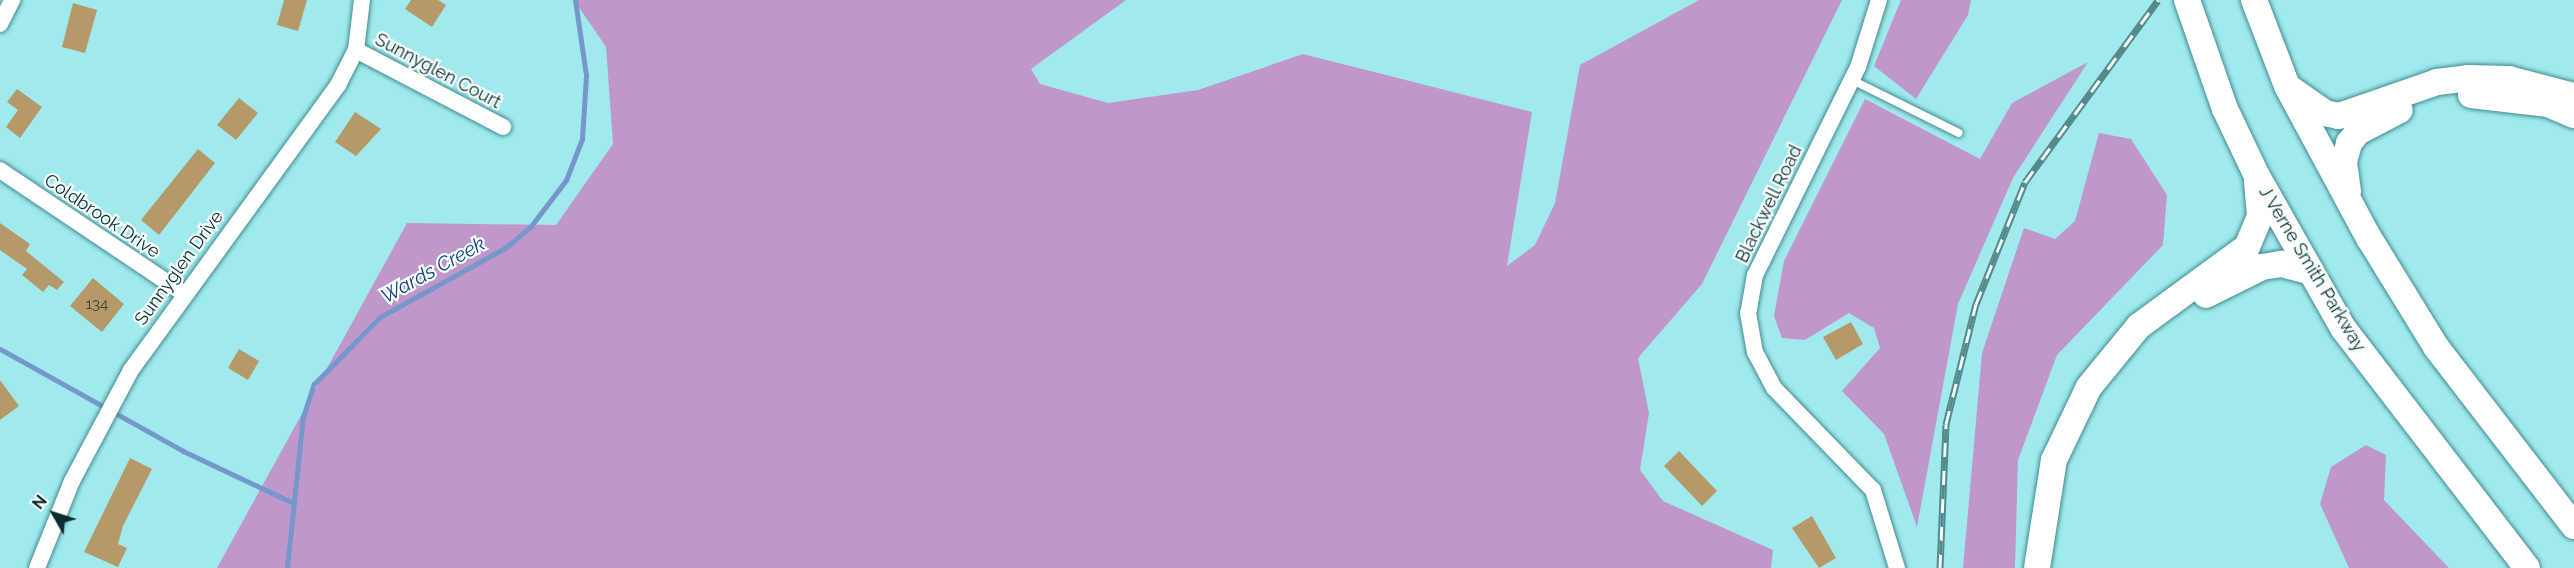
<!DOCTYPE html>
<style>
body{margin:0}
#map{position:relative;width:2574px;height:568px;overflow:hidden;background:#a0eaed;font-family:Raleway,sans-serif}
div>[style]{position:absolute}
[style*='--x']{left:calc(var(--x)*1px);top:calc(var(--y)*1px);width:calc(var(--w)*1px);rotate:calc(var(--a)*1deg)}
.forest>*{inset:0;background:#c097cb}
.stream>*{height:5px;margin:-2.5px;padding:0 2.5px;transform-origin:2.5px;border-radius:2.5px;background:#7697ca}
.building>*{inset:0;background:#b69969}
.roads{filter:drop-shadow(0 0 2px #418b8e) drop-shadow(0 0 2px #418b8e)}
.lane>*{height:8px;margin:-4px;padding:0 4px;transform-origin:4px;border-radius:4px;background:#fff}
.street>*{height:16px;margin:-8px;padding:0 8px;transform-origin:8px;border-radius:8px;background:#fff}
.primary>*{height:26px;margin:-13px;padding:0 13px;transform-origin:13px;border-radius:13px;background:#fff}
.rail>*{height:7px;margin-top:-3.5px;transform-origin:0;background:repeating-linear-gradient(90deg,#f7fefe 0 14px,#558a8c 0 28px);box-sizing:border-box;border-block:2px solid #558a8c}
span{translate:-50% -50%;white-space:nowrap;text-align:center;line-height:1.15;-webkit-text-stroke:4.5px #f7fefe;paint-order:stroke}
.number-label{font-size:15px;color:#36463b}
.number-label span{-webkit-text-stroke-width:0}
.street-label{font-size:18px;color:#0b2b2c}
.water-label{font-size:20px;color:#143c7b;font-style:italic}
.north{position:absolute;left:24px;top:484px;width:60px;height:60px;-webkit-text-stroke:4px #f7fefe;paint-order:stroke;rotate:309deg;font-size:16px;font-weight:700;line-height:24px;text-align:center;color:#0b2b2c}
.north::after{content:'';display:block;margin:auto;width:21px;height:27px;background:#0b2b2c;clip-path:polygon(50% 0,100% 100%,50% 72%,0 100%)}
</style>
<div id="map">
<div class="forest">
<i style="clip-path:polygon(574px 0,1126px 0,1031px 69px,1040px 84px,1108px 103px,1198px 90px,1303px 54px,1532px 112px,1507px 266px,1535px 245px,1555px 203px,1580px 65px,1699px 0,1842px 0,1702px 284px,1638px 358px,1649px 413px,1640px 470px,1663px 501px,1773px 550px,1771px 568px,217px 568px,407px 223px,556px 225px,613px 144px,606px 47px)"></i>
<i style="clip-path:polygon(1901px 0,1971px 0,1968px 15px,1916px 99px,1874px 66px)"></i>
<i style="clip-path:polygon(2088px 62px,2013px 178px,1958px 304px,1917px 527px,1884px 434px,1842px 391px,1880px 348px,1874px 328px,1849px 313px,1805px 340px,1782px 338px,1774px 316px,1784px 261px,1865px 99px,1980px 159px,2012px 103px)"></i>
<i style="clip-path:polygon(2099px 133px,2131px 139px,2167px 195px,2163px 245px,2057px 355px,2018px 460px,2015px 568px,1963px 568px,1982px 353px,2024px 228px,2055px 239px,2075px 221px)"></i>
<i style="clip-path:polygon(2366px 445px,2386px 455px,2384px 500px,2449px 568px,2349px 568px,2320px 504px,2331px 467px)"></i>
</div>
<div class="stream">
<i style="--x:0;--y:349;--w:210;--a:29.1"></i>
<i style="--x:183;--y:451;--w:119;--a:25.3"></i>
<i style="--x:287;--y:568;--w:152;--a:-84"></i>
<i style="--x:303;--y:417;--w:35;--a:-72"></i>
<i style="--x:314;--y:384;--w:94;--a:-45.4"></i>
<i style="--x:380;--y:317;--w:143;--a:-28.9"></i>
<i style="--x:505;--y:248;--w:34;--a:-40"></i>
<i style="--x:531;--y:226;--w:58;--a:-52.7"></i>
<i style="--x:566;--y:180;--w:44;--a:-68.7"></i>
<i style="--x:582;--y:139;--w:64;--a:-86.4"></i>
<i style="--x:586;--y:75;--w:76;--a:-98.3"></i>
</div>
<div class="building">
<i style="clip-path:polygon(284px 0,307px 0,298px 31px,277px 25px)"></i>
<i style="clip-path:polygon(411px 0,438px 0,446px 5px,432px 27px,405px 9px)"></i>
<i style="clip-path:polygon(73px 3px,97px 10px,85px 53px,62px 47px)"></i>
<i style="clip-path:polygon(17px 89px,42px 107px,20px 138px,6px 127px,18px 110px,7px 102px)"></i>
<i style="clip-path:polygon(239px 98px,258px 113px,236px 140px,217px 125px)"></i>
<i style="clip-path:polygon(355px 112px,381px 129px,356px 156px,335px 142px)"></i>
<i style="clip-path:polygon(198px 149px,215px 163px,159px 235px,141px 220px)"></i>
<i style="clip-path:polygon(0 223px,30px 244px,26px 251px,64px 282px,57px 290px,49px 285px,43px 292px,22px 275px,27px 269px,0 250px)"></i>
<i style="clip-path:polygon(93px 278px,124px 304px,102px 332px,70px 306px)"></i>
<i style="clip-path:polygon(1851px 322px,1863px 344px,1836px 360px,1823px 337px)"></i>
<i style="clip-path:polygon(239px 349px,259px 361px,248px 380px,228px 368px)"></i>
<i style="clip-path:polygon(0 380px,19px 406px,0 420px)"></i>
<i style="clip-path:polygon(1679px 451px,1717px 491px,1702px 506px,1664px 466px)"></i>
<i style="clip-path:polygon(130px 458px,152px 469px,123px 526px,118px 544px,127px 548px,118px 567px,84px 552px)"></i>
<i style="clip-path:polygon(1812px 516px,1836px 558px,1819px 568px,1792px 528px)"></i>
</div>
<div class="roads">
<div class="lane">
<i style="--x:1852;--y:80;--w:119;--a:26.4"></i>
</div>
<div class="street">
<i style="--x:1879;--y:0;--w:70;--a:107.4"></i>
<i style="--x:1858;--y:67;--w:232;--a:116.3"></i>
<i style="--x:1755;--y:275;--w:39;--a:100"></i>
<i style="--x:1748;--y:313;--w:40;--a:80"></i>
<i style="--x:1755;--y:352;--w:41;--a:62.2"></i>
<i style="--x:1774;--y:388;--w:142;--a:45.9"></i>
<i style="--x:1873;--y:490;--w:82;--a:72.9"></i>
<i style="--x:0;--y:24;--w:27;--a:-63"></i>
<i style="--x:356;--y:50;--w:166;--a:27.6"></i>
<i style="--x:0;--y:170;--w:220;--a:33.9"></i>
<i style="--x:37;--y:568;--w:94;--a:-68.1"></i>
<i style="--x:72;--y:481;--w:126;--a:-62"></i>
<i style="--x:131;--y:370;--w:352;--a:-54"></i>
<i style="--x:338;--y:85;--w:39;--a:-63"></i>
<i style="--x:356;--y:50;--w:50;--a:-83.2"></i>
</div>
<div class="primary">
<i style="--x:2187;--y:0;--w:115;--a:70.8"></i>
<i style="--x:2225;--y:109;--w:74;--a:64.5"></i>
<i style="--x:2257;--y:176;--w:175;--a:60.5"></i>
<i style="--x:2343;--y:328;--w:302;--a:52.5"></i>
<i style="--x:2254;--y:0;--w:92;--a:69"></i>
<i style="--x:2287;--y:86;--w:173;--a:61.7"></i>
<i style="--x:2369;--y:238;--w:128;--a:58.4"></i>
<i style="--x:2436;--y:347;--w:226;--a:52.4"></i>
<i style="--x:2291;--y:89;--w:42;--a:35.2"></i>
<i style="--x:2325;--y:113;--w:14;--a:12"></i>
<i style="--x:2339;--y:116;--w:104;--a:-19.1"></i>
<i style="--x:2437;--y:82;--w:31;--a:-7"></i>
<i style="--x:2468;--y:78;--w:41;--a:1.4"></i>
<i style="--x:2509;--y:79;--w:67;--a:14.7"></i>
<i style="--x:2471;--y:95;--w:78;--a:6.7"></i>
<i style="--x:2548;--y:104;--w:28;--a:23"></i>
<i style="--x:2348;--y:191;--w:29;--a:-98"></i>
<i style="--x:2344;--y:162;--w:20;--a:-75"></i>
<i style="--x:2349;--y:143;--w:14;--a:-51"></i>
<i style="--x:2358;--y:132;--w:47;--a:-27.6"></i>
<i style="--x:2206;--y:295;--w:63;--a:-26.6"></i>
<i style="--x:2262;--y:267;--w:20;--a:-9"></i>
<i style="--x:2282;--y:264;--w:30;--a:15"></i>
<i style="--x:2037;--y:568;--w:109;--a:-81.1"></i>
<i style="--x:2054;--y:460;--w:81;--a:-64.4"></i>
<i style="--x:2089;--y:387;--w:79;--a:-50.7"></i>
<i style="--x:2139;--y:326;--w:134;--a:-36.2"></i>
<i style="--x:2247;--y:247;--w:34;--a:-67"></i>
<i style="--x:2260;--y:216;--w:34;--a:-95"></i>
</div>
</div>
<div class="rail">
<i style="--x:1940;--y:568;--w:144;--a:-87.6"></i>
<i style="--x:1946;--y:424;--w:124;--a:-76"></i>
<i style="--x:1976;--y:304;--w:131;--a:-68.1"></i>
<i style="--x:2025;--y:182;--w:225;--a:-53.8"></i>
</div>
<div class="number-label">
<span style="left:97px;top:305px">134</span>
</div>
<div class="street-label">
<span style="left:438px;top:71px;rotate:28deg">Sunnyglen Court</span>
<span style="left:1769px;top:204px;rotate:-64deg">Blackwell Road</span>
<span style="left:102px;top:216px;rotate:34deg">Coldbrook Drive</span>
<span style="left:179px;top:268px;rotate:-54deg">Sunnyglen Drive</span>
<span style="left:2312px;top:269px;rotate:59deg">J Verne Smith Parkway</span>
</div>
<div class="water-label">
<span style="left:433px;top:270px;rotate:-29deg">Wards Creek</span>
</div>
<div class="north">N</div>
</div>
